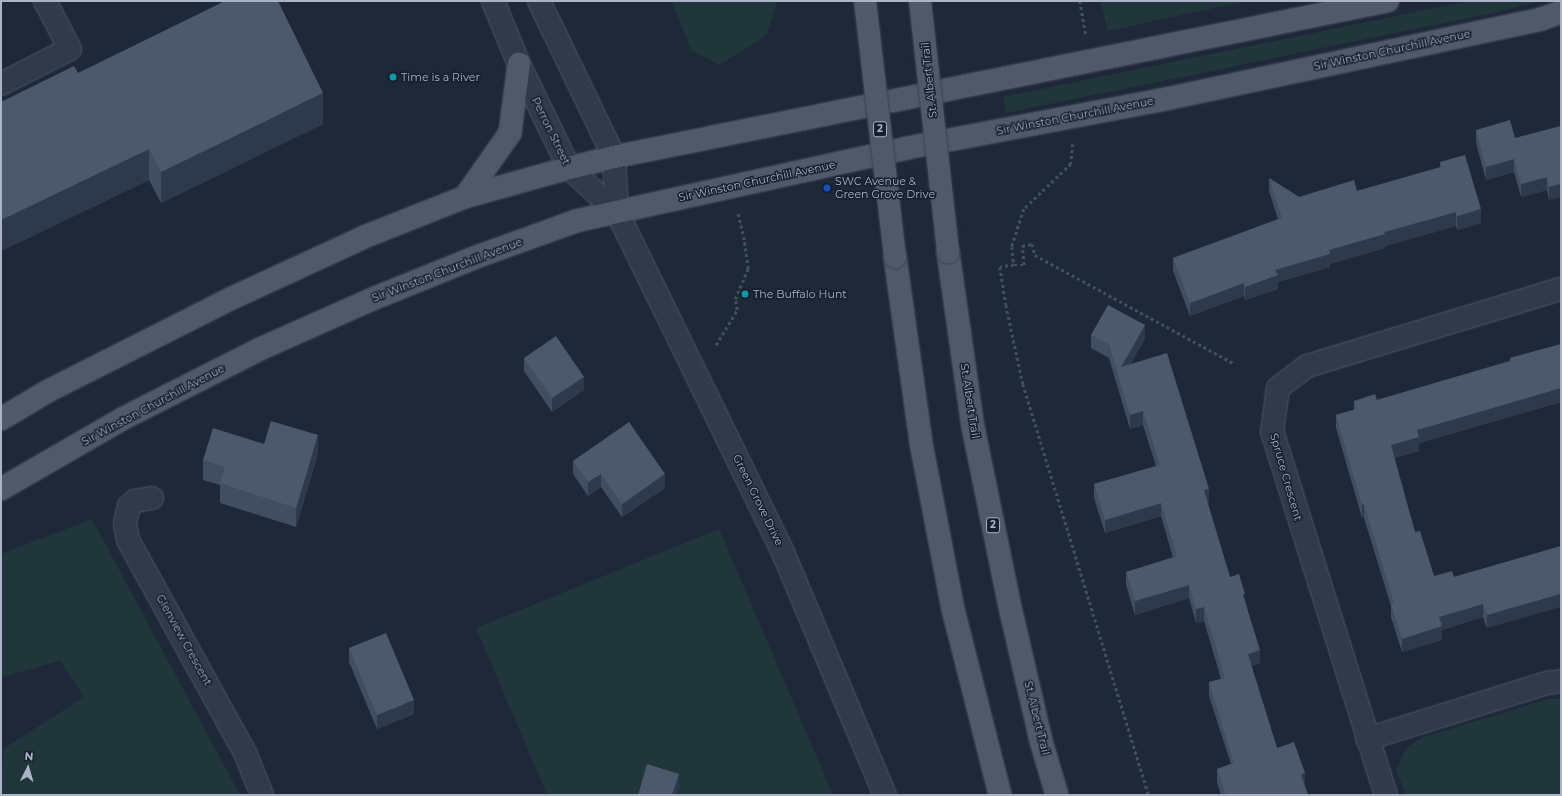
<!DOCTYPE html>
<style>
body{margin:0}
#map{position:relative;width:1562px;height:796px;overflow:hidden;background:#1e2839;font-family:Montserrat,sans-serif}
div>[style]{position:absolute}
[style*='--x']{left:calc(var(--x)*1px);top:calc(var(--y)*1px);width:calc(var(--w)*1px);rotate:calc(var(--a)*1deg)}
.green>*{inset:0;background:#20363a}
.path>*{height:2.5px;margin-top:-1.25px;transform-origin:0;background:repeating-linear-gradient(90deg,#3d5357 0 3px,transparent 0 6px)}
.roads{filter:drop-shadow(0 0 1px #4f5767) drop-shadow(0 0 1px #4f5767)}
.minor>*{height:22px;margin:-11px;padding:0 11px;transform-origin:11px;border-radius:11px;background:#313a49}
.major>*{height:22px;margin:-11px;padding:0 11px;transform-origin:11px;border-radius:11px;background:#4f596a}
.bridges{filter:drop-shadow(0 0 1px #3b4353) drop-shadow(0 0 1px #3b4353)}
.major-bridge>*{height:22px;margin:-11px;padding:0 11px;transform-origin:11px;border-radius:11px;background:#4f596a}
.wall>*{inset:0;background:#414e61}
.shaded-wall>*{inset:0;background:#2e3a4c}
.building>*{inset:0;background:#4c596c}
.dots>*{width:11px;height:11px;translate:-50% -50%;box-sizing:border-box;border:2px solid #171f2e;border-radius:50%}
span{translate:-50% -50%;white-space:nowrap;text-align:center;line-height:1.15;-webkit-text-stroke:3px #171f2e;paint-order:stroke}
.shield-label span{padding:1px 3px;background:#171f2e;border:1px solid;border-radius:3px;-webkit-text-stroke-width:0}
.shield-label{font-size:10px;color:#abb4c6;font-weight:700}
.street-label{font-size:11px;color:#abb4c6}
.poi-label{font-size:11px;color:#abb4c6}
.left{translate:0 -50%;text-align:left}
.frame{position:absolute;inset:0;border:2px solid #abb4c6;pointer-events:none}
.north{position:absolute;left:8px;top:748px;width:40px;height:40px;-webkit-text-stroke:3px #171f2e;paint-order:stroke;rotate:5deg;font-size:11px;font-weight:700;line-height:16px;text-align:center;color:#abb4c6}
.north::after{content:'';display:block;margin:auto;width:14px;height:18px;background:#abb4c6;clip-path:polygon(50% 0,100% 100%,50% 72%,0 100%)}
</style>
<div id="map">
<div class="green">
<i style="clip-path:polygon(672px 1px,777px 1px,767px 35px,719px 65px,691px 50px)"></i>
<i style="clip-path:polygon(1100px 1px,1247px 1px,1108px 31px)"></i>
<i style="clip-path:polygon(1468px 1px,1541px 1px,1498px 12px,1006px 113px,1003px 97px)"></i>
<i style="clip-path:polygon(92px 519px,239px 793px,240px 795px,1px 795px,3px 749px,84px 697px,60px 661px,1px 677px,1px 554px)"></i>
<i style="clip-path:polygon(719px 529px,833px 795px,547px 795px,476px 628px)"></i>
<i style="clip-path:polygon(1548px 699px,1561px 699px,1561px 795px,1406px 795px,1396px 770px,1407px 747px,1424px 737px)"></i>
</div>
<div class="path">
<i style="--x:1080;--y:1;--w:36;--a:80"></i>
<i style="--x:1073;--y:144;--w:20;--a:96"></i>
<i style="--x:1071;--y:164;--w:65;--a:136.2"></i>
<i style="--x:1024;--y:209;--w:40;--a:108"></i>
<i style="--x:1012;--y:247;--w:18;--a:84"></i>
<i style="--x:1014;--y:265;--w:10;--a:0"></i>
<i style="--x:1024;--y:265;--w:19;--a:-96"></i>
<i style="--x:1022;--y:246;--w:10;--a:-11"></i>
<i style="--x:1032;--y:244;--w:11;--a:75"></i>
<i style="--x:1035;--y:255;--w:226;--a:28.6"></i>
<i style="--x:1014;--y:265;--w:14;--a:172"></i>
<i style="--x:1000;--y:267;--w:38;--a:81"></i>
<i style="--x:1006;--y:305;--w:81;--a:77.9"></i>
<i style="--x:1023;--y:384;--w:430;--a:73"></i>
<i style="--x:716;--y:345;--w:41;--a:-59"></i>
<i style="--x:737;--y:310;--w:11;--a:-100"></i>
<i style="--x:735;--y:299;--w:33;--a:-67"></i>
<i style="--x:748;--y:269;--w:29;--a:-98"></i>
<i style="--x:744;--y:240;--w:28;--a:-103"></i>
</div>
<div class="roads">
<div class="minor">
<i style="--x:493;--y:1;--w:68;--a:67.6"></i>
<i style="--x:519;--y:64;--w:115;--a:64.3"></i>
<i style="--x:569;--y:168;--w:65;--a:42.5"></i>
<i style="--x:617;--y:212;--w:381;--a:64"></i>
<i style="--x:784;--y:555;--w:260;--a:67.2"></i>
<i style="--x:539;--y:1;--w:173;--a:64.3"></i>
<i style="--x:614;--y:157;--w:55;--a:86.9"></i>
<i style="--x:1;--y:84;--w:77;--a:-26.9"></i>
<i style="--x:70;--y:49;--w:54;--a:-117.5"></i>
<i style="--x:152;--y:498;--w:17;--a:170"></i>
<i style="--x:135;--y:501;--w:8;--a:140"></i>
<i style="--x:129;--y:506;--w:18;--a:103"></i>
<i style="--x:125;--y:524;--w:16;--a:79"></i>
<i style="--x:128;--y:540;--w:245;--a:61.2"></i>
<i style="--x:246;--y:755;--w:43;--a:68.2"></i>
<i style="--x:1367;--y:739;--w:189;--a:-17.3"></i>
<i style="--x:1547;--y:683;--w:14;--a:-8"></i>
<i style="--x:1386;--y:795;--w:380;--a:-107.4"></i>
<i style="--x:1272;--y:432;--w:44;--a:-82.2"></i>
<i style="--x:1278;--y:388;--w:36;--a:-37"></i>
<i style="--x:1307;--y:366;--w:265;--a:-16.9"></i>
</div>
<div class="major">
<i style="--x:465;--y:197;--w:78;--a:-54.9"></i>
<i style="--x:510;--y:133;--w:70;--a:-82.6"></i>
<i style="--x:948;--y:252;--w:177;--a:81.9"></i>
<i style="--x:973;--y:427;--w:180;--a:78.4"></i>
<i style="--x:1009;--y:603;--w:142;--a:76.9"></i>
<i style="--x:1041;--y:741;--w:56;--a:73.5"></i>
<i style="--x:895;--y:257;--w:188;--a:82"></i>
<i style="--x:921;--y:443;--w:169;--a:79.1"></i>
<i style="--x:953;--y:609;--w:192;--a:75.8"></i>
<i style="--x:1;--y:419;--w:55;--a:-30.8"></i>
<i style="--x:48;--y:391;--w:204;--a:-26.8"></i>
<i style="--x:230;--y:299;--w:148;--a:-24.8"></i>
<i style="--x:364;--y:237;--w:109;--a:-21.6"></i>
<i style="--x:465;--y:197;--w:108;--a:-15.6"></i>
<i style="--x:569;--y:168;--w:46;--a:-13.7"></i>
<i style="--x:614;--y:157;--w:789;--a:-11.41"></i>
<i style="--x:1;--y:489;--w:140;--a:-30"></i>
<i style="--x:122;--y:419;--w:155;--a:-26.9"></i>
<i style="--x:260;--y:349;--w:120;--a:-24"></i>
<i style="--x:370;--y:300;--w:118;--a:-22"></i>
<i style="--x:479;--y:256;--w:103;--a:-19.8"></i>
<i style="--x:576;--y:221;--w:339;--a:-12.4"></i>
<i style="--x:907;--y:148;--w:258;--a:-10.7"></i>
<i style="--x:1161;--y:100;--w:389;--a:-12"></i>
<i style="--x:1541;--y:19;--w:21;--a:-19"></i>
</div>
</div>
<div class="bridges">
<div class="major-bridge">
<i style="--x:865;--y:1;--w:258;--a:83.3"></i>
<i style="--x:920;--y:1;--w:253;--a:83.6"></i>
</div>
</div>
<div class="wall">
<i style="clip-path:polygon(78px 73px,323px 124px,161px 203px,149px 180px,1px 251px,1px 102px)"></i>
<i style="clip-path:polygon(1561px 126px,1549px 200px,1547px 190px,1521px 197px,1514px 172px,1486px 180px,1476px 143px,1476px 130px,1515px 138px)"></i>
<i style="clip-path:polygon(1440px 162px,1481px 223px,1457px 230px,1456px 226px,1385px 246px,1385px 248px,1330px 264px,1330px 267px,1278px 282px,1278px 289px,1245px 300px,1244px 296px,1190px 316px,1173px 271px,1173px 258px,1278px 219px,1269px 191px,1269px 178px,1299px 197px,1357px 191px,1440px 167px)"></i>
<i style="clip-path:polygon(1091px 335px,1145px 338px,1130px 365px,1209px 502px,1207px 503px,1230px 577px,1245px 600px,1260px 663px,1251px 666px,1277px 748px,1305px 787px,1308px 795px,1221px 795px,1217px 782px,1217px 769px,1231px 764px,1209px 696px,1209px 682px,1221px 679px,1204px 621px,1196px 623px,1189px 598px,1135px 615px,1126px 585px,1126px 572px,1173px 558px,1161px 516px,1105px 533px,1094px 498px,1094px 484px,1156px 466px,1143px 425px,1130px 429px,1109px 358px,1091px 348px)"></i>
<i style="clip-path:polygon(1561px 344px,1561px 402px,1419px 443px,1419px 451px,1394px 458px,1415px 532px,1434px 576px,1454px 577px,1561px 546px,1487px 628px,1483px 617px,1442px 630px,1442px 640px,1402px 652px,1391px 617px,1391px 606px,1364px 518px,1362px 518px,1336px 428px,1336px 415px,1354px 410px,1354px 401px,1377px 400px,1510px 361px,1510px 358px)"></i>
<i style="clip-path:polygon(524px 358px,584px 390px,552px 412px,524px 371px)"></i>
<i style="clip-path:polygon(264px 444px,318px 454px,296px 527px,220px 503px,220px 485px,203px 480px,203px 460px)"></i>
<i style="clip-path:polygon(573px 461px,665px 488px,622px 517px,601px 487px,588px 496px,573px 474px)"></i>
<i style="clip-path:polygon(349px 648px,414px 714px,377px 729px,349px 662px)"></i>
</div>
<div class="shaded-wall">
<i style="clip-path:polygon(323px 93px,323px 124px,161px 203px,161px 172px)"></i>
<i style="clip-path:polygon(149px 149px,149px 180px,1px 251px,1px 220px)"></i>
<i style="clip-path:polygon(1514px 159px,1514px 172px,1486px 180px,1486px 167px)"></i>
<i style="clip-path:polygon(1547px 177px,1547px 190px,1521px 197px,1521px 184px)"></i>
<i style="clip-path:polygon(1561px 184px,1561px 197px,1549px 200px,1549px 187px)"></i>
<i style="clip-path:polygon(1481px 209px,1481px 223px,1457px 230px,1457px 216px)"></i>
<i style="clip-path:polygon(1456px 212px,1456px 226px,1385px 246px,1385px 248px,1330px 264px,1330px 267px,1278px 282px,1278px 289px,1245px 300px,1245px 287px,1275px 270px,1329px 250px,1384px 232px)"></i>
<i style="clip-path:polygon(1244px 283px,1244px 296px,1190px 316px,1190px 303px)"></i>
<i style="clip-path:polygon(1145px 325px,1145px 338px,1121px 381px,1121px 367px)"></i>
<i style="clip-path:polygon(584px 377px,584px 390px,552px 412px,552px 398px)"></i>
<i style="clip-path:polygon(1561px 388px,1561px 402px,1419px 443px,1419px 451px,1391px 459px,1391px 445px,1417px 430px)"></i>
<i style="clip-path:polygon(1143px 411px,1143px 425px,1130px 429px,1130px 415px)"></i>
<i style="clip-path:polygon(318px 435px,318px 454px,296px 527px,296px 508px)"></i>
<i style="clip-path:polygon(601px 474px,601px 487px,588px 496px,588px 482px)"></i>
<i style="clip-path:polygon(665px 474px,665px 488px,622px 517px,622px 504px)"></i>
<i style="clip-path:polygon(1209px 489px,1209px 502px,1204px 504px,1204px 490px)"></i>
<i style="clip-path:polygon(1161px 503px,1161px 516px,1105px 533px,1105px 520px)"></i>
<i style="clip-path:polygon(1364px 504px,1364px 518px,1362px 518px,1362px 505px)"></i>
<i style="clip-path:polygon(1189px 585px,1189px 598px,1135px 615px,1135px 601px)"></i>
<i style="clip-path:polygon(1561px 594px,1561px 607px,1487px 628px,1487px 615px)"></i>
<i style="clip-path:polygon(1483px 604px,1483px 617px,1442px 630px,1442px 640px,1402px 652px,1402px 639px,1439px 617px)"></i>
<i style="clip-path:polygon(1204px 607px,1204px 621px,1196px 623px,1196px 609px)"></i>
<i style="clip-path:polygon(1260px 650px,1260px 663px,1248px 667px,1248px 654px)"></i>
<i style="clip-path:polygon(414px 700px,414px 714px,377px 729px,377px 715px)"></i>
<i style="clip-path:polygon(1305px 773px,1305px 787px,1301px 788px,1301px 775px)"></i>
<i style="clip-path:polygon(679px 774px,679px 788px,676px 795px,672px 795px)"></i>
</div>
<div class="building">
<i style="clip-path:polygon(225px 1px,278px 1px,323px 93px,161px 172px,149px 149px,1px 220px,1px 102px,74px 66px,78px 73px)"></i>
<i style="clip-path:polygon(1510px 120px,1515px 138px,1561px 126px,1561px 184px,1549px 187px,1547px 177px,1521px 184px,1514px 159px,1486px 167px,1476px 130px)"></i>
<i style="clip-path:polygon(1465px 155px,1481px 209px,1457px 216px,1456px 212px,1384px 232px,1385px 234px,1329px 250px,1330px 254px,1275px 270px,1278px 275px,1245px 287px,1244px 283px,1190px 303px,1173px 258px,1282px 218px,1269px 178px,1299px 197px,1354px 180px,1357px 191px,1442px 167px,1440px 162px)"></i>
<i style="clip-path:polygon(1108px 305px,1145px 325px,1121px 367px,1167px 353px,1209px 489px,1204px 490px,1230px 577px,1239px 574px,1245px 594px,1243px 595px,1260px 650px,1248px 654px,1277px 748px,1294px 742px,1305px 773px,1301px 775px,1308px 795px,1226px 795px,1217px 769px,1234px 763px,1209px 682px,1225px 678px,1204px 607px,1196px 609px,1189px 585px,1135px 601px,1126px 572px,1177px 556px,1161px 503px,1105px 520px,1094px 484px,1160px 465px,1143px 411px,1130px 415px,1109px 344px,1091px 335px)"></i>
<i style="clip-path:polygon(556px 336px,584px 377px,552px 398px,524px 358px)"></i>
<i style="clip-path:polygon(1561px 344px,1561px 388px,1417px 430px,1419px 437px,1391px 445px,1415px 532px,1420px 531px,1434px 576px,1452px 571px,1454px 577px,1561px 546px,1561px 594px,1487px 615px,1483px 604px,1439px 617px,1442px 626px,1402px 639px,1391px 604px,1394px 603px,1364px 504px,1362px 505px,1336px 415px,1356px 409px,1354px 401px,1375px 394px,1377px 400px,1510px 361px,1510px 358px)"></i>
<i style="clip-path:polygon(271px 421px,318px 435px,296px 508px,220px 483px,225px 467px,203px 460px,213px 428px,264px 444px)"></i>
<i style="clip-path:polygon(629px 422px,665px 474px,622px 504px,601px 474px,588px 482px,573px 461px)"></i>
<i style="clip-path:polygon(386px 633px,414px 700px,377px 715px,349px 648px)"></i>
<i style="clip-path:polygon(647px 764px,679px 774px,672px 795px,638px 795px)"></i>
</div>
<div class="dots">
<i style="left:393px;top:77px;background:#0f9aa8"></i>
<i style="left:827px;top:188px;background:#1a4fb4"></i>
<i style="left:745px;top:294px;background:#0f9aa8"></i>
</div>
<div class="shield-label">
<span style="left:880px;top:129px">2</span>
<span style="left:993px;top:525px">2</span>
</div>
<div class="street-label">
<span style="left:1392px;top:50px;rotate:-12deg">Sir Winston Churchill Avenue</span>
<span style="left:929px;top:80px;rotate:-96deg">St. Albert Trail</span>
<span style="left:1075px;top:116px;rotate:-11deg">Sir Winston Churchill Avenue</span>
<span style="left:551px;top:131px;rotate:64deg">Perron Street</span>
<span style="left:757px;top:181px;rotate:-12deg">Sir Winston Churchill Avenue</span>
<span style="left:447px;top:270px;rotate:-21deg">Sir Winston Churchill Avenue</span>
<span style="left:970px;top:401px;rotate:81deg">St. Albert Trail</span>
<span style="left:153px;top:405px;rotate:-28deg">Sir Winston Churchill Avenue</span>
<span style="left:1286px;top:477px;rotate:74deg">Spruce Crescent</span>
<span style="left:758px;top:500px;rotate:64deg">Green Grove Drive</span>
<span style="left:184px;top:640px;rotate:61deg">Glenview Crescent</span>
<span style="left:1037px;top:718px;rotate:76deg">St. Albert Trail</span>
</div>
<div class="poi-label">
<span class="left" style="left:401px;top:77px">Time is a River</span>
<span class="left" style="left:835px;top:188px">SWC Avenue &amp;<br>Green Grove Drive</span>
<span class="left" style="left:753px;top:294px">The Buffalo Hunt</span>
</div>
<div class="frame"></div>
<div class="north">N</div>
</div>
